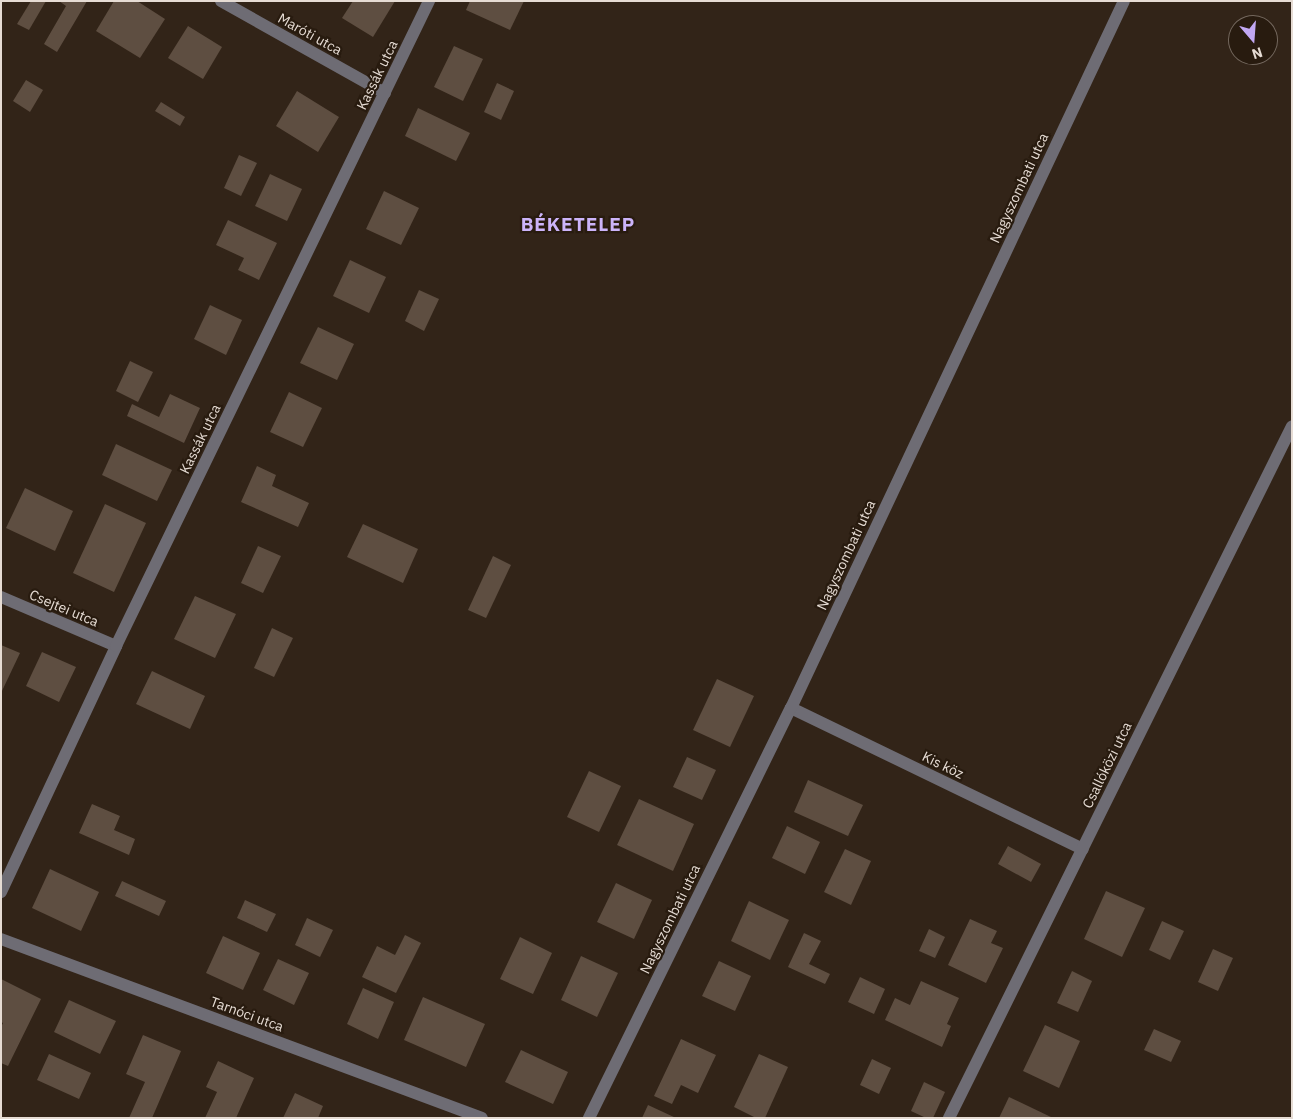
<!DOCTYPE html>
<meta charset="utf-8">
<style>
body{margin:0}
#map{position:relative;width:1293px;height:1119px;overflow:hidden;background:#322418;font-family:"IBM Plex Sans",sans-serif}
div>[style]{position:absolute}
[style*='--x']{left:calc(var(--x)*1px);top:calc(var(--y)*1px);width:calc(var(--w)*1px);rotate:calc(var(--a)*1deg)}
.building>*{inset:0;background:#5e4e41}
.minor>*{height:12px;margin:-6px;padding:0 6px;transform-origin:6px;border-radius:6px;background:#6e6c74}
span{translate:-50% -50%;white-space:nowrap;text-align:center;line-height:1.15;-webkit-text-stroke:4.5px #281b0f;paint-order:stroke}
.street-label{font-size:14px;color:#e6dcd4}
.district-label{font-size:19px;color:#ccb4fa;font-weight:700;letter-spacing:1px}
.frame{position:absolute;inset:0;border:2px solid #e6dcd4;pointer-events:none}
.north{position:absolute;left:1228px;top:15px;width:50px;height:50px;box-sizing:border-box;background:#281b0f;border:1px solid #74685e;border-radius:50%;rotate:162deg;font-size:14px;font-weight:700;line-height:20px;text-align:center;color:#e6dcd4}
.north::after{content:'';display:block;margin:auto;width:18px;height:22px;background:#c2a8f3;clip-path:polygon(50% 0,100% 100%,50% 72%,0 100%)}
</style>
<div id="map">
<div class="building">
<i style="clip-path:polygon(31px 1px,46px 1px,29px 30px,17px 24px)"></i>
<i style="clip-path:polygon(59px 1px,87px 1px,57px 52px,44px 44px,66px 6px)"></i>
<i style="clip-path:polygon(114px 1px,137px 1px,165px 19px,140px 58px,96px 31px)"></i>
<i style="clip-path:polygon(353px 1px,395px 1px,373px 37px,342px 18px)"></i>
<i style="clip-path:polygon(470px 1px,524px 1px,510px 30px,466px 10px)"></i>
<i style="clip-path:polygon(188px 26px,222px 47px,203px 79px,168px 58px)"></i>
<i style="clip-path:polygon(454px 46px,483px 59px,463px 101px,434px 87px)"></i>
<i style="clip-path:polygon(26px 80px,43px 90px,30px 112px,13px 101px)"></i>
<i style="clip-path:polygon(497px 83px,514px 91px,501px 120px,484px 112px)"></i>
<i style="clip-path:polygon(297px 91px,339px 117px,318px 152px,276px 126px)"></i>
<i style="clip-path:polygon(161px 102px,185px 117px,180px 126px,155px 111px)"></i>
<i style="clip-path:polygon(418px 108px,470px 133px,456px 161px,405px 136px)"></i>
<i style="clip-path:polygon(239px 155px,257px 163px,241px 196px,224px 188px)"></i>
<i style="clip-path:polygon(270px 174px,302px 189px,287px 221px,255px 206px)"></i>
<i style="clip-path:polygon(384px 191px,419px 208px,401px 245px,366px 229px)"></i>
<i style="clip-path:polygon(228px 220px,277px 243px,259px 280px,238px 270px,244px 258px,216px 245px)"></i>
<i style="clip-path:polygon(350px 260px,386px 277px,369px 313px,333px 296px)"></i>
<i style="clip-path:polygon(419px 290px,439px 299px,424px 331px,405px 321px)"></i>
<i style="clip-path:polygon(210px 305px,242px 320px,226px 355px,194px 339px)"></i>
<i style="clip-path:polygon(318px 327px,354px 344px,337px 380px,300px 363px)"></i>
<i style="clip-path:polygon(130px 361px,153px 372px,138px 402px,116px 391px)"></i>
<i style="clip-path:polygon(289px 392px,322px 408px,303px 447px,270px 432px)"></i>
<i style="clip-path:polygon(170px 394px,200px 408px,184px 443px,127px 416px,132px 404px,159px 417px)"></i>
<i style="clip-path:polygon(116px 444px,172px 470px,157px 501px,102px 475px)"></i>
<i style="clip-path:polygon(257px 466px,276px 475px,272px 486px,309px 503px,298px 527px,241px 502px)"></i>
<i style="clip-path:polygon(25px 488px,73px 511px,55px 551px,6px 528px)"></i>
<i style="clip-path:polygon(105px 504px,146px 523px,114px 592px,73px 573px)"></i>
<i style="clip-path:polygon(363px 524px,418px 549px,403px 583px,347px 557px)"></i>
<i style="clip-path:polygon(258px 546px,281px 556px,263px 593px,241px 583px)"></i>
<i style="clip-path:polygon(493px 556px,511px 565px,486px 618px,468px 610px)"></i>
<i style="clip-path:polygon(195px 596px,236px 614px,215px 658px,174px 639px)"></i>
<i style="clip-path:polygon(272px 628px,293px 638px,274px 677px,254px 668px)"></i>
<i style="clip-path:polygon(1px 645px,20px 653px,1px 693px)"></i>
<i style="clip-path:polygon(42px 652px,76px 667px,59px 702px,26px 686px)"></i>
<i style="clip-path:polygon(152px 671px,205px 696px,190px 729px,136px 704px)"></i>
<i style="clip-path:polygon(717px 679px,754px 696px,730px 747px,693px 730px)"></i>
<i style="clip-path:polygon(687px 757px,716px 770px,702px 800px,673px 787px)"></i>
<i style="clip-path:polygon(589px 771px,621px 786px,599px 832px,567px 817px)"></i>
<i style="clip-path:polygon(808px 780px,863px 805px,848px 836px,794px 812px)"></i>
<i style="clip-path:polygon(639px 799px,694px 824px,673px 871px,617px 845px)"></i>
<i style="clip-path:polygon(92px 804px,120px 816px,114px 830px,135px 839px,129px 855px,79px 833px)"></i>
<i style="clip-path:polygon(787px 826px,820px 842px,805px 874px,772px 858px)"></i>
<i style="clip-path:polygon(1008px 846px,1041px 864px,1031px 882px,998px 864px)"></i>
<i style="clip-path:polygon(845px 849px,871px 861px,851px 905px,824px 892px)"></i>
<i style="clip-path:polygon(50px 869px,99px 892px,81px 931px,32px 908px)"></i>
<i style="clip-path:polygon(122px 881px,166px 901px,159px 916px,115px 896px)"></i>
<i style="clip-path:polygon(616px 883px,652px 900px,634px 939px,597px 922px)"></i>
<i style="clip-path:polygon(1106px 891px,1145px 908px,1122px 957px,1084px 939px)"></i>
<i style="clip-path:polygon(245px 900px,276px 914px,267px 932px,237px 918px)"></i>
<i style="clip-path:polygon(749px 901px,789px 920px,770px 960px,731px 941px)"></i>
<i style="clip-path:polygon(307px 918px,333px 930px,320px 957px,295px 945px)"></i>
<i style="clip-path:polygon(970px 919px,997px 931px,991px 943px,1003px 948px,986px 983px,948px 965px)"></i>
<i style="clip-path:polygon(1162px 921px,1184px 931px,1170px 960px,1149px 950px)"></i>
<i style="clip-path:polygon(929px 929px,945px 937px,935px 958px,919px 951px)"></i>
<i style="clip-path:polygon(804px 933px,821px 941px,809px 964px,830px 974px,825px 984px,788px 967px)"></i>
<i style="clip-path:polygon(405px 935px,421px 943px,396px 993px,362px 977px,377px 946px,395px 955px)"></i>
<i style="clip-path:polygon(223px 936px,260px 953px,243px 990px,206px 973px)"></i>
<i style="clip-path:polygon(520px 937px,552px 953px,533px 994px,500px 979px)"></i>
<i style="clip-path:polygon(1213px 949px,1233px 958px,1218px 991px,1198px 982px)"></i>
<i style="clip-path:polygon(581px 956px,618px 973px,597px 1017px,561px 1000px)"></i>
<i style="clip-path:polygon(278px 959px,309px 973px,294px 1005px,263px 990px)"></i>
<i style="clip-path:polygon(719px 961px,751px 976px,735px 1011px,702px 996px)"></i>
<i style="clip-path:polygon(1072px 971px,1092px 981px,1078px 1012px,1057px 1003px)"></i>
<i style="clip-path:polygon(860px 977px,885px 989px,874px 1014px,848px 1002px)"></i>
<i style="clip-path:polygon(1px 979px,41px 999px,8px 1066px,1px 1063px,1px 1027px,3px 1023px,1px 1022px)"></i>
<i style="clip-path:polygon(921px 981px,959px 998px,947px 1024px,951px 1026px,942px 1047px,885px 1020px,895px 998px,910px 1005px)"></i>
<i style="clip-path:polygon(363px 988px,394px 1002px,378px 1039px,347px 1024px)"></i>
<i style="clip-path:polygon(423px 997px,485px 1024px,466px 1067px,404px 1040px)"></i>
<i style="clip-path:polygon(69px 1000px,116px 1021px,100px 1054px,54px 1032px)"></i>
<i style="clip-path:polygon(1045px 1025px,1080px 1041px,1059px 1088px,1023px 1071px)"></i>
<i style="clip-path:polygon(1154px 1029px,1181px 1041px,1171px 1062px,1144px 1050px)"></i>
<i style="clip-path:polygon(143px 1035px,181px 1051px,152px 1118px,129px 1118px,145px 1082px,126px 1074px)"></i>
<i style="clip-path:polygon(681px 1039px,716px 1055px,698px 1093px,681px 1085px,672px 1104px,654px 1096px)"></i>
<i style="clip-path:polygon(521px 1050px,568px 1072px,553px 1104px,505px 1082px)"></i>
<i style="clip-path:polygon(49px 1054px,91px 1073px,79px 1099px,37px 1080px)"></i>
<i style="clip-path:polygon(759px 1054px,788px 1067px,765px 1118px,756px 1118px,734px 1107px)"></i>
<i style="clip-path:polygon(872px 1059px,891px 1068px,879px 1094px,860px 1085px)"></i>
<i style="clip-path:polygon(218px 1061px,254px 1078px,236px 1118px,205px 1118px,217px 1092px,206px 1087px)"></i>
<i style="clip-path:polygon(924px 1082px,945px 1092px,933px 1118px,926px 1118px,911px 1111px)"></i>
<i style="clip-path:polygon(295px 1093px,323px 1106px,318px 1118px,283px 1118px)"></i>
<i style="clip-path:polygon(1009px 1097px,1053px 1118px,999px 1118px)"></i>
<i style="clip-path:polygon(648px 1105px,676px 1118px,642px 1118px)"></i>
</div>
<div class="minor">
<i style="--x:221;--y:1;--w:188;--a:29.3"></i>
<i style="--x:1;--y:597;--w:125;--a:23.1"></i>
<i style="--x:791;--y:708;--w:324;--a:25.8"></i>
<i style="--x:1;--y:892;--w:272;--a:-64.9"></i>
<i style="--x:116;--y:646;--w:717;--a:-64.11"></i>
<i style="--x:1;--y:939;--w:513;--a:20.41"></i>
<i style="--x:589;--y:1118;--w:457;--a:-63.8"></i>
<i style="--x:791;--y:708;--w:781;--a:-64.78"></i>
<i style="--x:949;--y:1118;--w:772;--a:-63.63"></i>
</div>
<div class="street-label">
<span style="left:310px;top:34px;rotate:29deg">Maróti utca</span>
<span style="left:377px;top:75px;rotate:-64deg">Kassák utca</span>
<span style="left:1019px;top:188px;rotate:-65deg">Nagyszombati utca</span>
<span style="left:200px;top:439px;rotate:-64deg">Kassák utca</span>
<span style="left:846px;top:555px;rotate:-65deg">Nagyszombati utca</span>
<span style="left:64px;top:608px;rotate:23deg">Csejtei utca</span>
<span style="left:943px;top:765px;rotate:26deg">Kis köz</span>
<span style="left:1107px;top:765px;rotate:-64deg">Csallóközi utca</span>
<span style="left:670px;top:919px;rotate:-64deg">Nagyszombati utca</span>
<span style="left:247px;top:1014px;rotate:20deg">Tarnóci utca</span>
</div>
<div class="district-label">
<span style="left:578px;top:225px">BÉKETELEP</span>
</div>
<div class="frame"></div>
<div class="north">N</div>
</div>
